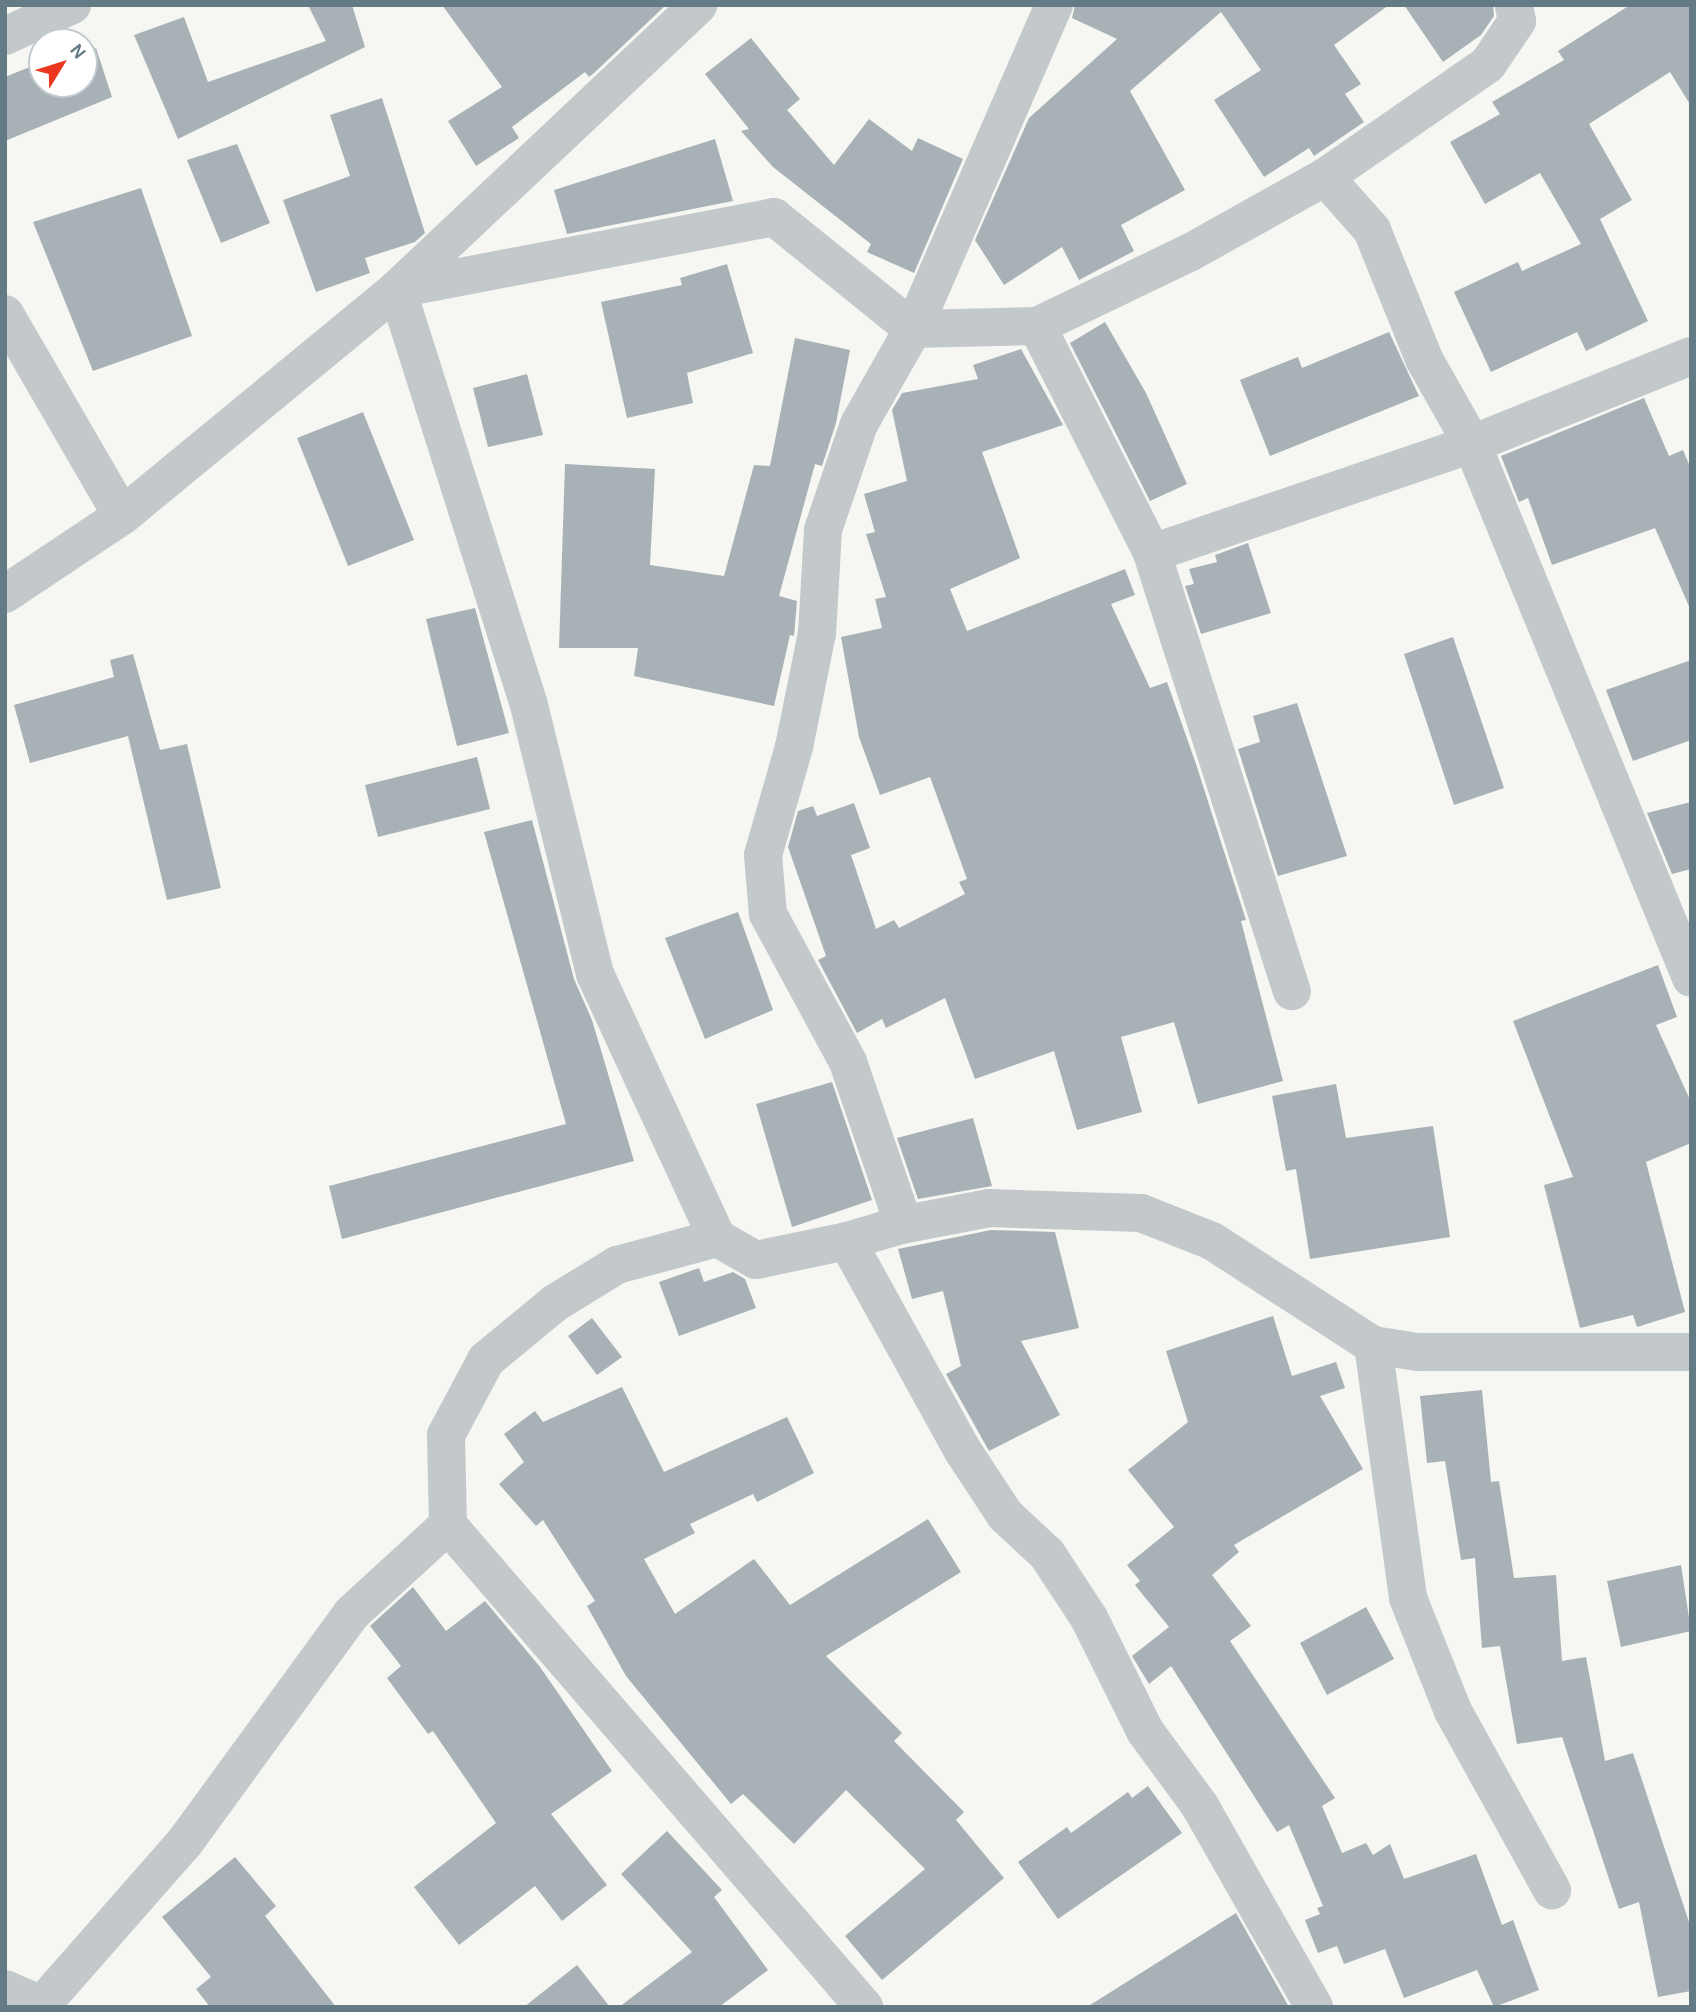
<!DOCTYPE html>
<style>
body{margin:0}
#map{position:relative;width:1696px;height:2012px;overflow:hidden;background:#f6f6f2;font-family:Karla,sans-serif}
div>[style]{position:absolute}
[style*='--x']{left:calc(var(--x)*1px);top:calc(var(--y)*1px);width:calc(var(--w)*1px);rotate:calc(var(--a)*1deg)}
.building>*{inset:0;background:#a8b2b6}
.minor>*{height:38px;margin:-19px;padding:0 19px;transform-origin:19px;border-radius:19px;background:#c3c8ca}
span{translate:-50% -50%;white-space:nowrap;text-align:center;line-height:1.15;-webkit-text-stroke:7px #fff;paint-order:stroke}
.frame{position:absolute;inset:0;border:7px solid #647a85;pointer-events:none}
.north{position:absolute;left:28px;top:28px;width:70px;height:70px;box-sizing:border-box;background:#fff;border:2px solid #c1cace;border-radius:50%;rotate:52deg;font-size:19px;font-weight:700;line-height:28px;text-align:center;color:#647a85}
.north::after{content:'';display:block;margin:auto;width:24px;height:32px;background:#eb371e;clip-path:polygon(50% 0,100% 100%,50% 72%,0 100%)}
</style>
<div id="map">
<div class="building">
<i style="clip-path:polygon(308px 5px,352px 5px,365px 47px,178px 139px,134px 35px,184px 17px,208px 82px,326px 41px)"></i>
<i style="clip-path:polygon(442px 5px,666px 5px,594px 73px,589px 77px,585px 72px,512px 127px,519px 138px,476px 166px,448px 121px,502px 87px)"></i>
<i style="clip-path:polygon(1075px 5px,1389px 5px,1334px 45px,1361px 84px,1345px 94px,1364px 122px,1314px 156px,1309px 148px,1264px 177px,1214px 100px,1261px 70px,1221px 12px,1130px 91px,1185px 190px,1121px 225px,1134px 251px,1079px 280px,1062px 247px,1004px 285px,975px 240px,1029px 118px,1117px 39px,1072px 18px)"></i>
<i style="clip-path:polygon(1404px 5px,1493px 5px,1494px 16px,1481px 35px,1443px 62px)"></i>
<i style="clip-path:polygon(1630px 5px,1691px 5px,1691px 106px,1670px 72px,1589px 124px,1632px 200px,1600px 219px,1648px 321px,1586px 351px,1577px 332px,1491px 372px,1454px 292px,1518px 262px,1522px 271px,1581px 244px,1540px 173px,1485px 204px,1450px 142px,1500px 114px,1492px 102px,1564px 60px,1558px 51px)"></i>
<i style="clip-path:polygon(751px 38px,800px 99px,787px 110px,834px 165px,869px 119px,912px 151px,918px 138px,963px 159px,914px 273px,867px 252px,871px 244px,773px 167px,741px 131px,749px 129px,705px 74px)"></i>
<i style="clip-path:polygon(96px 48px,112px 97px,5px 141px,5px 77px,42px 62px,42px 84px,84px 84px,84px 53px)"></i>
<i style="clip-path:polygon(382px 98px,425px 233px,415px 242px,365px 258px,370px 273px,316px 292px,283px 200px,350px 176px,330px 115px)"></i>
<i style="clip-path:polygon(715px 139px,733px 201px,567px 234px,554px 190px)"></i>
<i style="clip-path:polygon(237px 144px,270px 223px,221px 243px,187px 160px)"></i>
<i style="clip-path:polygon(141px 188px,192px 336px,93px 371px,33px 222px)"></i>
<i style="clip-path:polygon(727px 264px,753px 353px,687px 373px,693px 403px,627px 418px,601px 302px,682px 285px,680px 278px)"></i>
<i style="clip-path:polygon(1105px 322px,1146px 393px,1187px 484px,1150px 501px,1070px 343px)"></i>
<i style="clip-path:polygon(1389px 332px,1419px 396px,1270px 456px,1240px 380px,1298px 357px,1302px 368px)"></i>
<i style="clip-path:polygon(795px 338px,850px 350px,836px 423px,822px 466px,815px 464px,779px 596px,797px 601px,794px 636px,790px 635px,774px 706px,634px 676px,638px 648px,559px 648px,565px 464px,655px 469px,650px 565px,724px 576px,754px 465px,770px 466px)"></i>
<i style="clip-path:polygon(1021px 349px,1063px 425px,982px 452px,1020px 558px,950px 589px,967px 631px,1125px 569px,1135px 595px,1111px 604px,1150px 688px,1167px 682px,1196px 764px,1246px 920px,1241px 921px,1283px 1081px,1198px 1104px,1174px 1022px,1121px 1037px,1142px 1112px,1077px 1130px,1054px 1051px,975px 1079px,945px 998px,886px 1028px,882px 1019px,857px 1033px,818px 960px,826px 956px,788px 847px,798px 811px,813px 806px,817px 816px,854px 803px,870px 848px,851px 855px,876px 929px,894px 920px,899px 928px,965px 894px,959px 882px,967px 879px,930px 777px,880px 795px,859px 737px,841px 637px,882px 628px,875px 599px,886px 597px,866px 534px,875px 532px,864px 494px,907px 481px,892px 410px,902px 393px,978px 379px,973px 365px)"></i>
<i style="clip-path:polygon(527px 374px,543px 435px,488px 447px,473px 388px)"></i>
<i style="clip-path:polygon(1644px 398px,1669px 456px,1683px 450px,1691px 469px,1691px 611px,1655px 528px,1552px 565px,1528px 498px,1519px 502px,1501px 456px)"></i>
<i style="clip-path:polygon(363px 412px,414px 540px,348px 566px,297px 438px)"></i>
<i style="clip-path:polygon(1248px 543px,1271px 613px,1201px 634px,1185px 586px,1194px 584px,1189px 569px,1217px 562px,1215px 555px)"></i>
<i style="clip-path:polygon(475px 608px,509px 733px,457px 746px,426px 619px)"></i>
<i style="clip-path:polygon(1453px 637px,1504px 788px,1454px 805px,1404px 654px)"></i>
<i style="clip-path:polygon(133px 654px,160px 750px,187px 744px,221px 888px,167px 900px,128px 736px,30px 763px,14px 705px,114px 677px,110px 660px)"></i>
<i style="clip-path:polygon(1691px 660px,1691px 740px,1633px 761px,1606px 690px)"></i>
<i style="clip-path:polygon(1297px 703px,1347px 856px,1278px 876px,1238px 749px,1260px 742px,1253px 716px)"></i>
<i style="clip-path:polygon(477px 757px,490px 809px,378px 837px,365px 785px)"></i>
<i style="clip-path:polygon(1691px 802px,1691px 869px,1672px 874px,1647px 813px)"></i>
<i style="clip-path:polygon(532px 820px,574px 979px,592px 1020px,634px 1161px,342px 1239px,329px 1186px,566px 1124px,484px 832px)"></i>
<i style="clip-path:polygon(738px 912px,773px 1010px,705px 1039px,665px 938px)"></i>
<i style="clip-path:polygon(1658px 965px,1677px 1017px,1656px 1025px,1691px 1102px,1691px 1143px,1646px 1162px,1685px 1312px,1637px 1327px,1633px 1315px,1580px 1328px,1544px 1185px,1573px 1177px,1513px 1021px)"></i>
<i style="clip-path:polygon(832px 1082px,872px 1200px,792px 1227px,756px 1104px)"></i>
<i style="clip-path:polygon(1336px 1084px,1346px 1138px,1433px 1126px,1450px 1237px,1310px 1259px,1296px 1169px,1286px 1171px,1272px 1096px)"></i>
<i style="clip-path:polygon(973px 1118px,992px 1186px,918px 1199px,897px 1138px)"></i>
<i style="clip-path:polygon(991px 1230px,1055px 1232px,1079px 1328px,1021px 1341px,1060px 1415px,989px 1451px,946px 1374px,961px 1366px,943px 1291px,912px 1299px,898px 1249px)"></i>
<i style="clip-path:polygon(699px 1268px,704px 1282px,733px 1272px,745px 1279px,756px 1308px,679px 1336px,659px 1282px)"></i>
<i style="clip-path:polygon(1273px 1316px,1292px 1376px,1336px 1362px,1345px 1388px,1320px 1396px,1363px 1469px,1234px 1545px,1239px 1552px,1212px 1575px,1251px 1626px,1230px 1641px,1335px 1798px,1322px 1806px,1342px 1853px,1366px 1843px,1373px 1855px,1390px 1844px,1404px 1879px,1476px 1854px,1502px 1925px,1513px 1920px,1539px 1990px,1494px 2007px,1477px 1970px,1404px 1998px,1385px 1949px,1344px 1964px,1337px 1946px,1318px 1953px,1305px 1920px,1320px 1914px,1317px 1908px,1323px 1906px,1289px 1825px,1277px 1832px,1171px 1666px,1149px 1684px,1132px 1656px,1169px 1627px,1135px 1585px,1140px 1581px,1127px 1565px,1174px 1527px,1128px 1470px,1188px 1422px,1166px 1351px)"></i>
<i style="clip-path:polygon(592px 1318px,622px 1357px,597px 1375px,568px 1336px)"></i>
<i style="clip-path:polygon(622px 1387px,664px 1472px,787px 1417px,814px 1473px,757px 1502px,753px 1494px,690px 1524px,695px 1533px,644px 1559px,675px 1614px,754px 1559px,790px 1605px,928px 1519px,961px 1572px,826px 1656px,902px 1733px,894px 1741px,964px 1812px,956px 1820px,1004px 1878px,882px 1980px,845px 1936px,925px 1869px,846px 1790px,794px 1844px,743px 1794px,731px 1804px,626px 1676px,587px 1606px,595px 1601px,543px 1520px,536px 1526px,499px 1484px,524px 1462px,504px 1434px,535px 1411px,543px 1422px)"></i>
<i style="clip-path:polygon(1482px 1390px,1491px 1482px,1499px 1481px,1514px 1578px,1556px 1575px,1562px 1661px,1586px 1657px,1605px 1761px,1633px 1753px,1691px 1928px,1691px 1991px,1658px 1997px,1639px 1902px,1619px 1909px,1562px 1737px,1517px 1744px,1500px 1646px,1482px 1648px,1475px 1558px,1461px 1560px,1445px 1461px,1427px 1463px,1420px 1396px)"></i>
<i style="clip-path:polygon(1681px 1565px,1691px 1631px,1621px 1647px,1607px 1581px)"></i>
<i style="clip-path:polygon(413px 1587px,446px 1631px,485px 1601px,540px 1667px,612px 1771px,551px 1814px,607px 1885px,562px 1921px,535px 1886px,459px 1945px,414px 1887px,496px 1823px,433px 1731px,428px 1734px,387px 1678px,401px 1666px,370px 1626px)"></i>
<i style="clip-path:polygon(1366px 1607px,1394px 1659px,1327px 1695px,1300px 1643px)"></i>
<i style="clip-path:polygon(1148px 1786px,1182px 1833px,1058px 1919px,1018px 1862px,1067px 1827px,1071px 1833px,1128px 1792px,1132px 1798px)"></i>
<i style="clip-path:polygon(667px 1831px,722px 1890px,714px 1897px,768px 1970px,719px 2007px,619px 2007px,692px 1952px,621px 1874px)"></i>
<i style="clip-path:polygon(235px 1857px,276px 1906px,265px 1916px,336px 2007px,210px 2007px,196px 1989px,211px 1977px,162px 1917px)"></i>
<i style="clip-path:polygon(1236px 1913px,1289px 2007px,1087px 2007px)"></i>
<i style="clip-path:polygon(577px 1965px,610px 2007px,524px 2007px)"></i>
</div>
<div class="minor">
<i style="--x:1054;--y:5;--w:353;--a:113.5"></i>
<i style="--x:913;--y:329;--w:109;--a:119.6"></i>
<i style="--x:859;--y:424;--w:112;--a:108.8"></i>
<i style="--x:823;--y:530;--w:103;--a:93.3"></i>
<i style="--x:817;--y:633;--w:116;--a:101.4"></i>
<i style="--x:794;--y:747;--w:112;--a:106"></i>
<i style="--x:763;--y:855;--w:59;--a:85.2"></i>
<i style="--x:768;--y:914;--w:168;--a:61.6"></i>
<i style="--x:848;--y:1062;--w:154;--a:71.1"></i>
<i style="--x:898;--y:1208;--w:17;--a:80"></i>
<i style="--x:901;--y:1225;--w:56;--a:163.5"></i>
<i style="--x:847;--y:1241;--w:240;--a:61.1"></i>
<i style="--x:963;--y:1451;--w:77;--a:56.7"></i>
<i style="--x:1005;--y:1515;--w:57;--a:42.9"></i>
<i style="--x:1047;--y:1554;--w:77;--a:56.7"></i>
<i style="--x:1089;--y:1618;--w:126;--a:63.6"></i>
<i style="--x:1145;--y:1731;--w:93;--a:53.7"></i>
<i style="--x:1200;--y:1806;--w:231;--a:60.4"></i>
<i style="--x:5;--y:36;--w:74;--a:-24.8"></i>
<i style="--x:1325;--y:177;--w:71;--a:48.4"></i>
<i style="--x:1372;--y:230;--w:139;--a:68"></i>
<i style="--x:1424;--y:359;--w:98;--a:60.5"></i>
<i style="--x:1472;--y:444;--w:577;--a:67.7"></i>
<i style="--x:5;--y:314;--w:233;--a:59.9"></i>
<i style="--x:1037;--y:326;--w:254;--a:63.1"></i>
<i style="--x:1152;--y:553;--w:460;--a:72.3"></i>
<i style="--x:1152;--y:553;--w:338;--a:-18.8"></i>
<i style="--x:1472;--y:444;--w:236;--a:-21.9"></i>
<i style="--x:5;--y:594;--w:141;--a:-33.7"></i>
<i style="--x:122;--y:516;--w:357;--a:-39.5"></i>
<i style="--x:397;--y:289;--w:414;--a:-43.3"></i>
<i style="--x:901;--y:1225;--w:90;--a:-10.9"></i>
<i style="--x:989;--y:1208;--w:152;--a:1.9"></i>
<i style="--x:1141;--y:1213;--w:76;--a:21.5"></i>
<i style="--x:1212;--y:1241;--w:192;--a:32.9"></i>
<i style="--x:1373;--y:1345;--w:45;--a:9"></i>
<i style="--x:1417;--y:1352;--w:274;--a:0"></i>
<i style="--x:717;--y:1238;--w:291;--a:-114.8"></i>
<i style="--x:595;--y:974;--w:277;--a:-103.8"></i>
<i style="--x:529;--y:705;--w:436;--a:-107.6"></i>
<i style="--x:397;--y:289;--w:384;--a:-10.8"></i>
<i style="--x:774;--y:217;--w:179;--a:38.9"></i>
<i style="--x:913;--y:329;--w:124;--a:-1.4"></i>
<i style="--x:1037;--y:326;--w:169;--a:-25.7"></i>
<i style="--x:1189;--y:253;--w:156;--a:-29.2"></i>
<i style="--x:1325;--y:177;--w:198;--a:-34.7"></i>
<i style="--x:1488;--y:64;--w:52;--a:-56"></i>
<i style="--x:1517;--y:21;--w:16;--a:-101"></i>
<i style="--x:1373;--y:1345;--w:255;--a:82.1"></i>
<i style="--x:1408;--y:1598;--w:122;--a:68.3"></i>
<i style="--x:1453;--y:1711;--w:205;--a:61.1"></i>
<i style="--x:448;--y:1525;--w:637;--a:49.2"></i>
<i style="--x:5;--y:1989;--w:40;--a:23.4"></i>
<i style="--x:40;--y:2007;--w:220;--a:-48.7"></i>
<i style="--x:185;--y:1842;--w:282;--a:-53.9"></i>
<i style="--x:351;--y:1614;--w:132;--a:-42.5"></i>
<i style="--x:448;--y:1525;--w:90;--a:-91.3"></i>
<i style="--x:446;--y:1435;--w:85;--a:-61.9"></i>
<i style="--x:486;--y:1360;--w:89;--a:-39.6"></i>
<i style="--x:555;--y:1303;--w:73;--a:-31.5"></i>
<i style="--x:617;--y:1265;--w:104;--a:-15.1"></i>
<i style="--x:717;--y:1238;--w:45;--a:29.4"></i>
<i style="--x:756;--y:1260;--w:93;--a:-11.8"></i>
</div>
<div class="frame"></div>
<div class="north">N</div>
</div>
